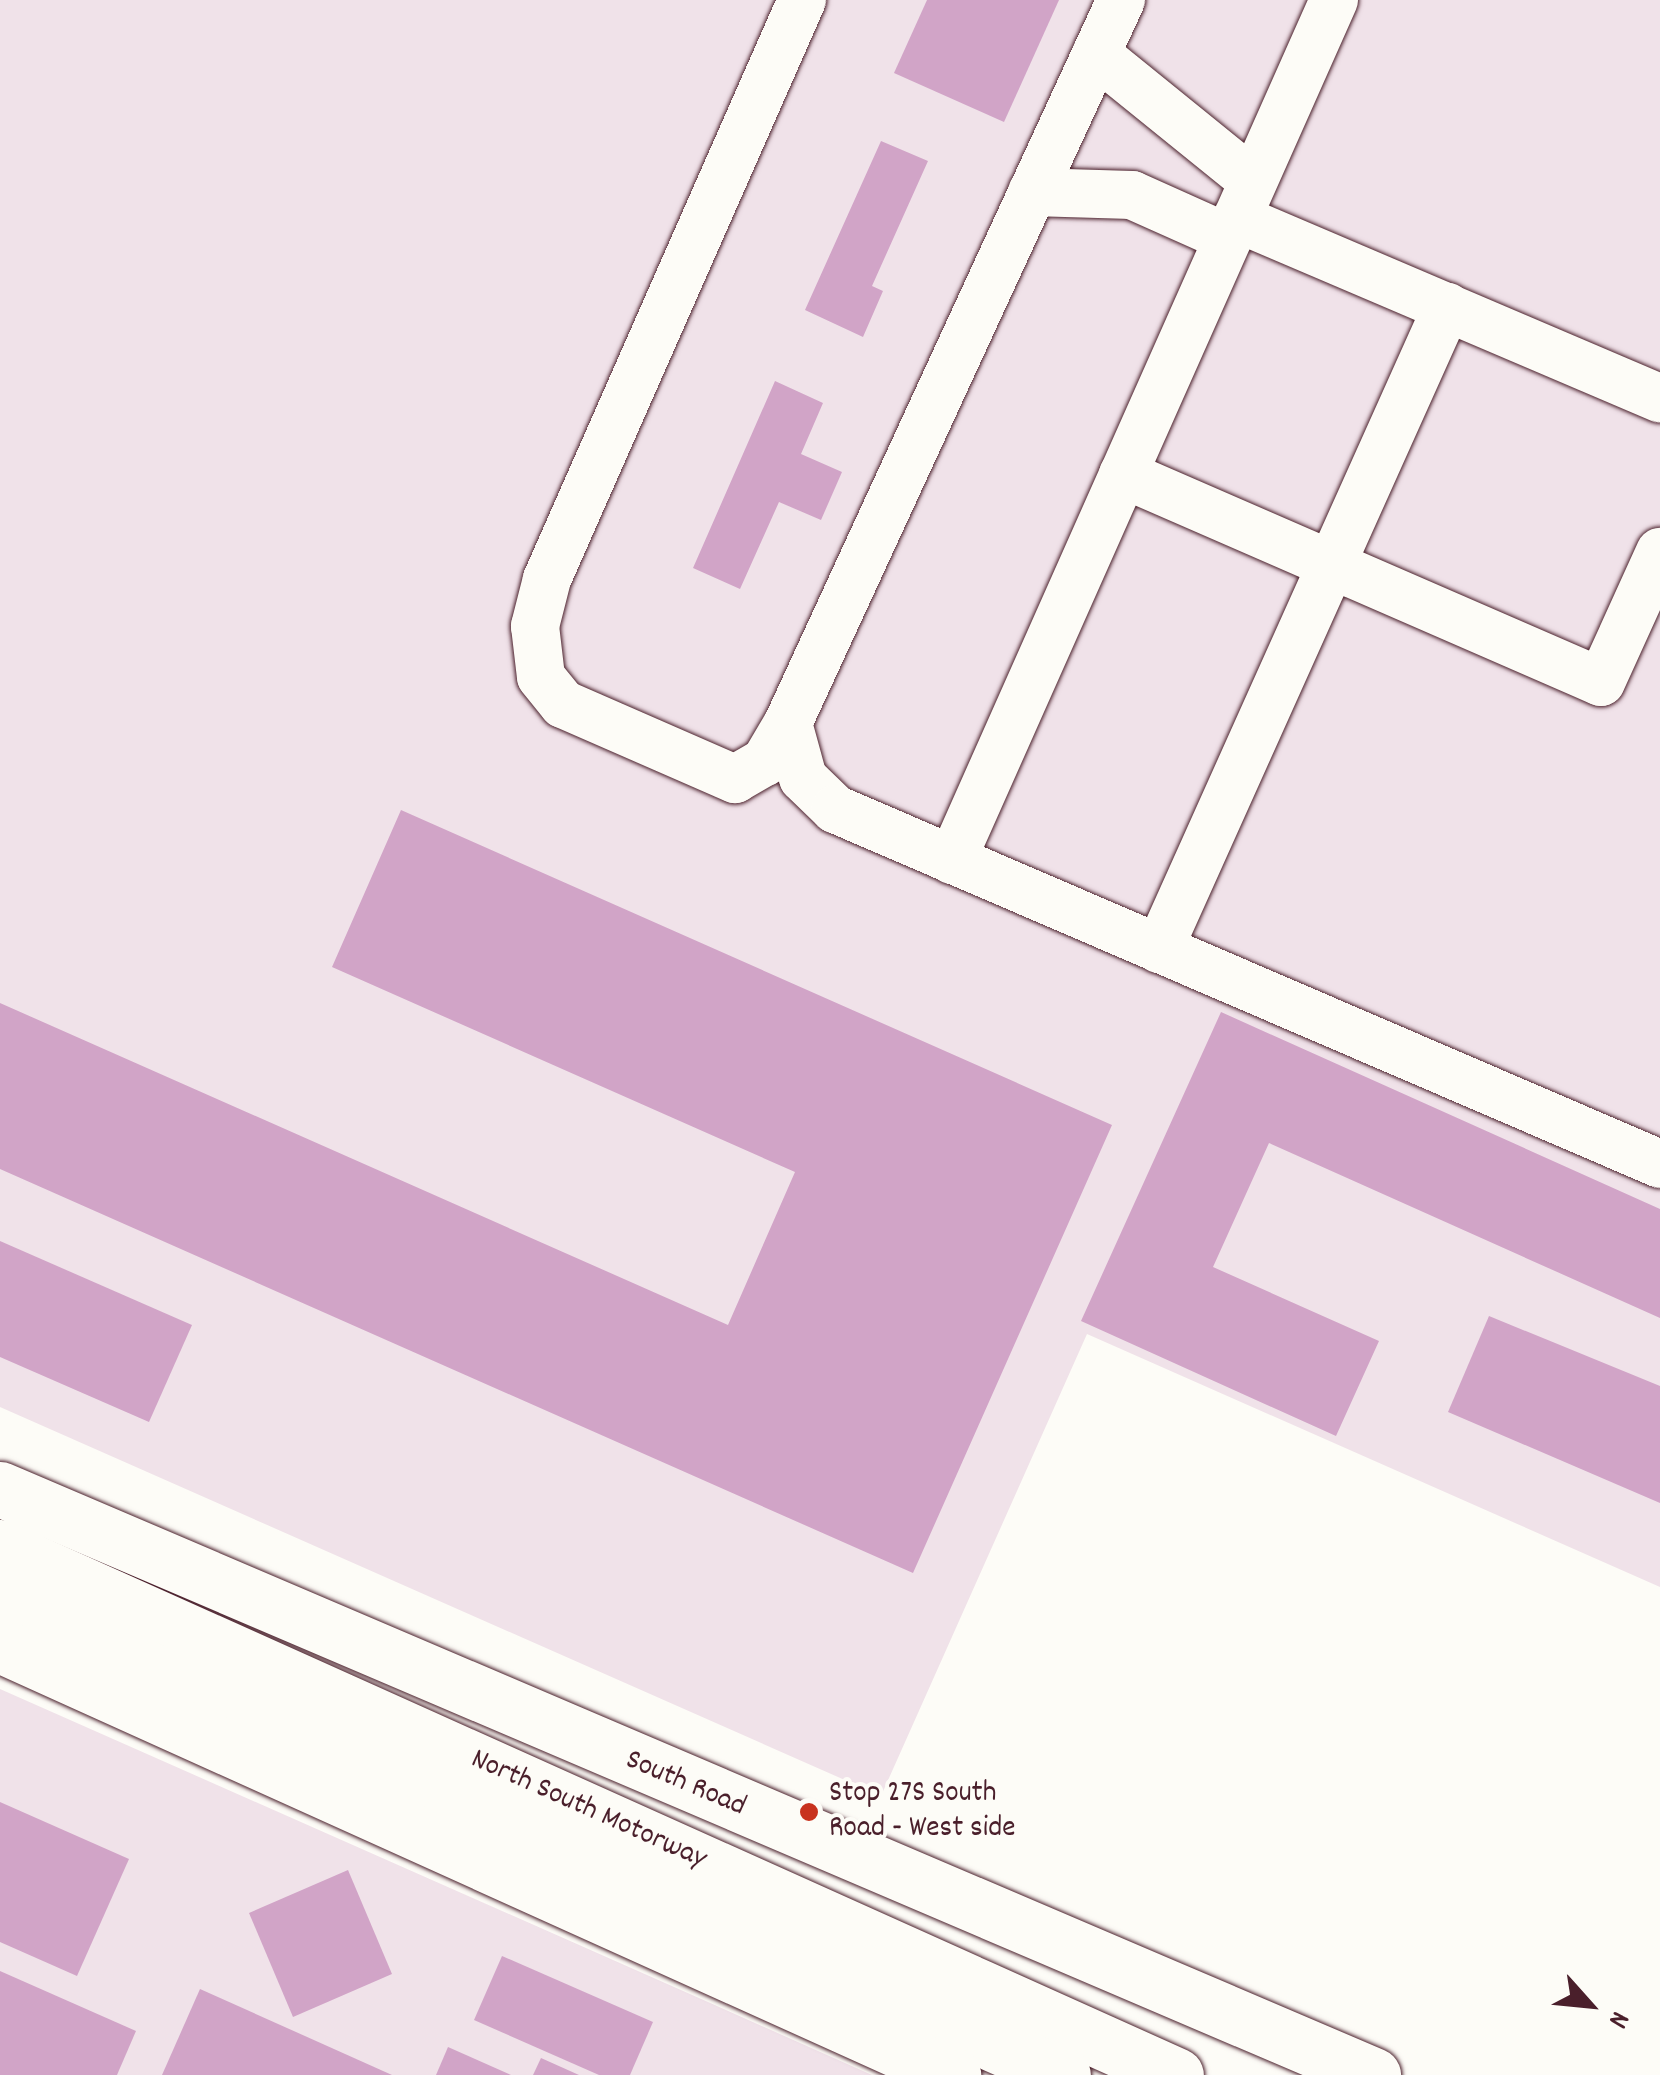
<!DOCTYPE html>
<style>
body{margin:0}
#map{position:relative;width:1660px;height:2075px;overflow:hidden;background:#fdfcf7;font-family:Dekko,sans-serif}
div>[style]{position:absolute}
[style*='--x']{left:calc(var(--x)*1px);top:calc(var(--y)*1px);width:calc(var(--w)*1px);rotate:calc(var(--a)*1deg)}
.built>*{inset:0;background:#f0e2e9}
.building>*{inset:0;background:#d1a4c7}
.roads{filter:drop-shadow(0 0 2px #4a1f2b) drop-shadow(0 0 2px #4a1f2b)}
.minor>*{height:48px;margin:-24px;padding:0 24px;transform-origin:24px;border-radius:24px;background:#fdfcf7}
.highway>*{height:55px;margin:-27.5px;padding:0 27.5px;transform-origin:27.5px;border-radius:27.5px;background:#fdfcf7}
.dots>*{width:28px;height:28px;translate:-50% -50%;box-sizing:border-box;border:5px solid #fdfcf7;border-radius:50%}
span{translate:-50% -50%;white-space:nowrap;text-align:center;line-height:1.15;-webkit-text-stroke:8px #fdfcf7;paint-order:stroke}
.street-label{font-size:30px;color:#4a1f2b}
.poi-label{font-size:30px;color:#4a1f2b}
.left{translate:0 -50%;text-align:left}
.north{position:absolute;left:1540px;top:1955px;width:100px;height:100px;-webkit-text-stroke:8px #fdfcf7;paint-order:stroke;rotate:117deg;font-size:28px;font-weight:700;line-height:40px;text-align:center;color:#4a1f2b}
.north::after{content:'';display:block;margin:auto;width:35px;height:45px;background:#4a1f2b;clip-path:polygon(50% 0,100% 100%,50% 72%,0 100%)}
</style>
<div id="map">
<div class="built">
<i style="clip-path:polygon(0 0,1660px 0,1660px 1587px,1087px 1334px,881px 1796px,0 1407px)"></i>
<i style="clip-path:polygon(0 1689px,708px 2002px,872px 2075px,0 2075px)"></i>
</div>
<div class="building">
<i style="clip-path:polygon(927px 0,1059px 0,1004px 122px,894px 73px)"></i>
<i style="clip-path:polygon(881px 141px,928px 161px,872px 286px,883px 291px,863px 337px,805px 310px)"></i>
<i style="clip-path:polygon(775px 381px,823px 403px,801px 454px,842px 472px,821px 520px,779px 502px,740px 589px,693px 568px)"></i>
<i style="clip-path:polygon(401px 810px,1112px 1125px,913px 1573px,0 1169px,0 1003px,728px 1325px,795px 1172px,332px 967px)"></i>
<i style="clip-path:polygon(1221px 1012px,1660px 1209px,1660px 1318px,1269px 1143px,1213px 1267px,1379px 1341px,1336px 1436px,1081px 1321px)"></i>
<i style="clip-path:polygon(0 1241px,192px 1325px,149px 1422px,0 1357px)"></i>
<i style="clip-path:polygon(1489px 1316px,1660px 1386px,1660px 1503px,1448px 1412px)"></i>
<i style="clip-path:polygon(0 1802px,129px 1859px,77px 1976px,0 1942px)"></i>
<i style="clip-path:polygon(348px 1870px,392px 1974px,293px 2017px,249px 1913px)"></i>
<i style="clip-path:polygon(502px 1956px,653px 2022px,630px 2075px,599px 2075px,474px 2020px)"></i>
<i style="clip-path:polygon(0 1971px,136px 2031px,117px 2075px,0 2075px)"></i>
<i style="clip-path:polygon(200px 1989px,392px 2075px,162px 2075px)"></i>
<i style="clip-path:polygon(448px 2047px,511px 2075px,436px 2075px)"></i>
<i style="clip-path:polygon(541px 2058px,579px 2075px,533px 2075px)"></i>
</div>
<div class="roads">
<div class="minor">
<i style="--x:802;--y:0;--w:633;--a:113.77"></i>
<i style="--x:547;--y:579;--w:49;--a:104.3"></i>
<i style="--x:535;--y:626;--w:51;--a:83.3"></i>
<i style="--x:541;--y:677;--w:35;--a:51"></i>
<i style="--x:563;--y:704;--w:188;--a:23.6"></i>
<i style="--x:735;--y:779;--w:34;--a:-30"></i>
<i style="--x:765;--y:762;--w:45;--a:-59.5"></i>
<i style="--x:788;--y:723;--w:796;--a:-65.27"></i>
<i style="--x:1096;--y:54;--w:202;--a:39"></i>
<i style="--x:1032;--y:192;--w:100;--a:1.7"></i>
<i style="--x:1132;--y:195;--w:105;--a:24.1"></i>
<i style="--x:1237;--y:218;--w:460;--a:23.1"></i>
<i style="--x:1123;--y:474;--w:521;--a:23.52"></i>
<i style="--x:1601;--y:682;--w:143;--a:-65.6"></i>
<i style="--x:788;--y:723;--w:57;--a:74.7"></i>
<i style="--x:803;--y:778;--w:45;--a:44.1"></i>
<i style="--x:835;--y:809;--w:898;--a:23.28"></i>
<i style="--x:952;--y:860;--w:941;--a:-66.05"></i>
<i style="--x:1159;--y:949;--w:704;--a:-65.84"></i>
</div>
<div class="highway">
<i style="--x:0;--y:1489;--w:1493;--a:23.11"></i>
<i style="--x:0;--y:1547;--w:1289;--a:24.18"></i>
<i style="--x:0;--y:1603;--w:1163;--a:23.94"></i>
<i style="--x:0;--y:1645;--w:1046;--a:24.29"></i>
</div>
</div>
<div class="dots">
<i style="left:809px;top:1812px;background:#c8321e"></i>
</div>
<div class="street-label">
<span style="left:685px;top:1785px;rotate:23deg">South Road</span>
<span style="left:588px;top:1811px;rotate:24deg">North South Motorway</span>
</div>
<div class="poi-label">
<span class="left" style="left:829px;top:1812px">Stop 27S South<br>Road - West side</span>
</div>
<div class="north">N</div>
</div>
